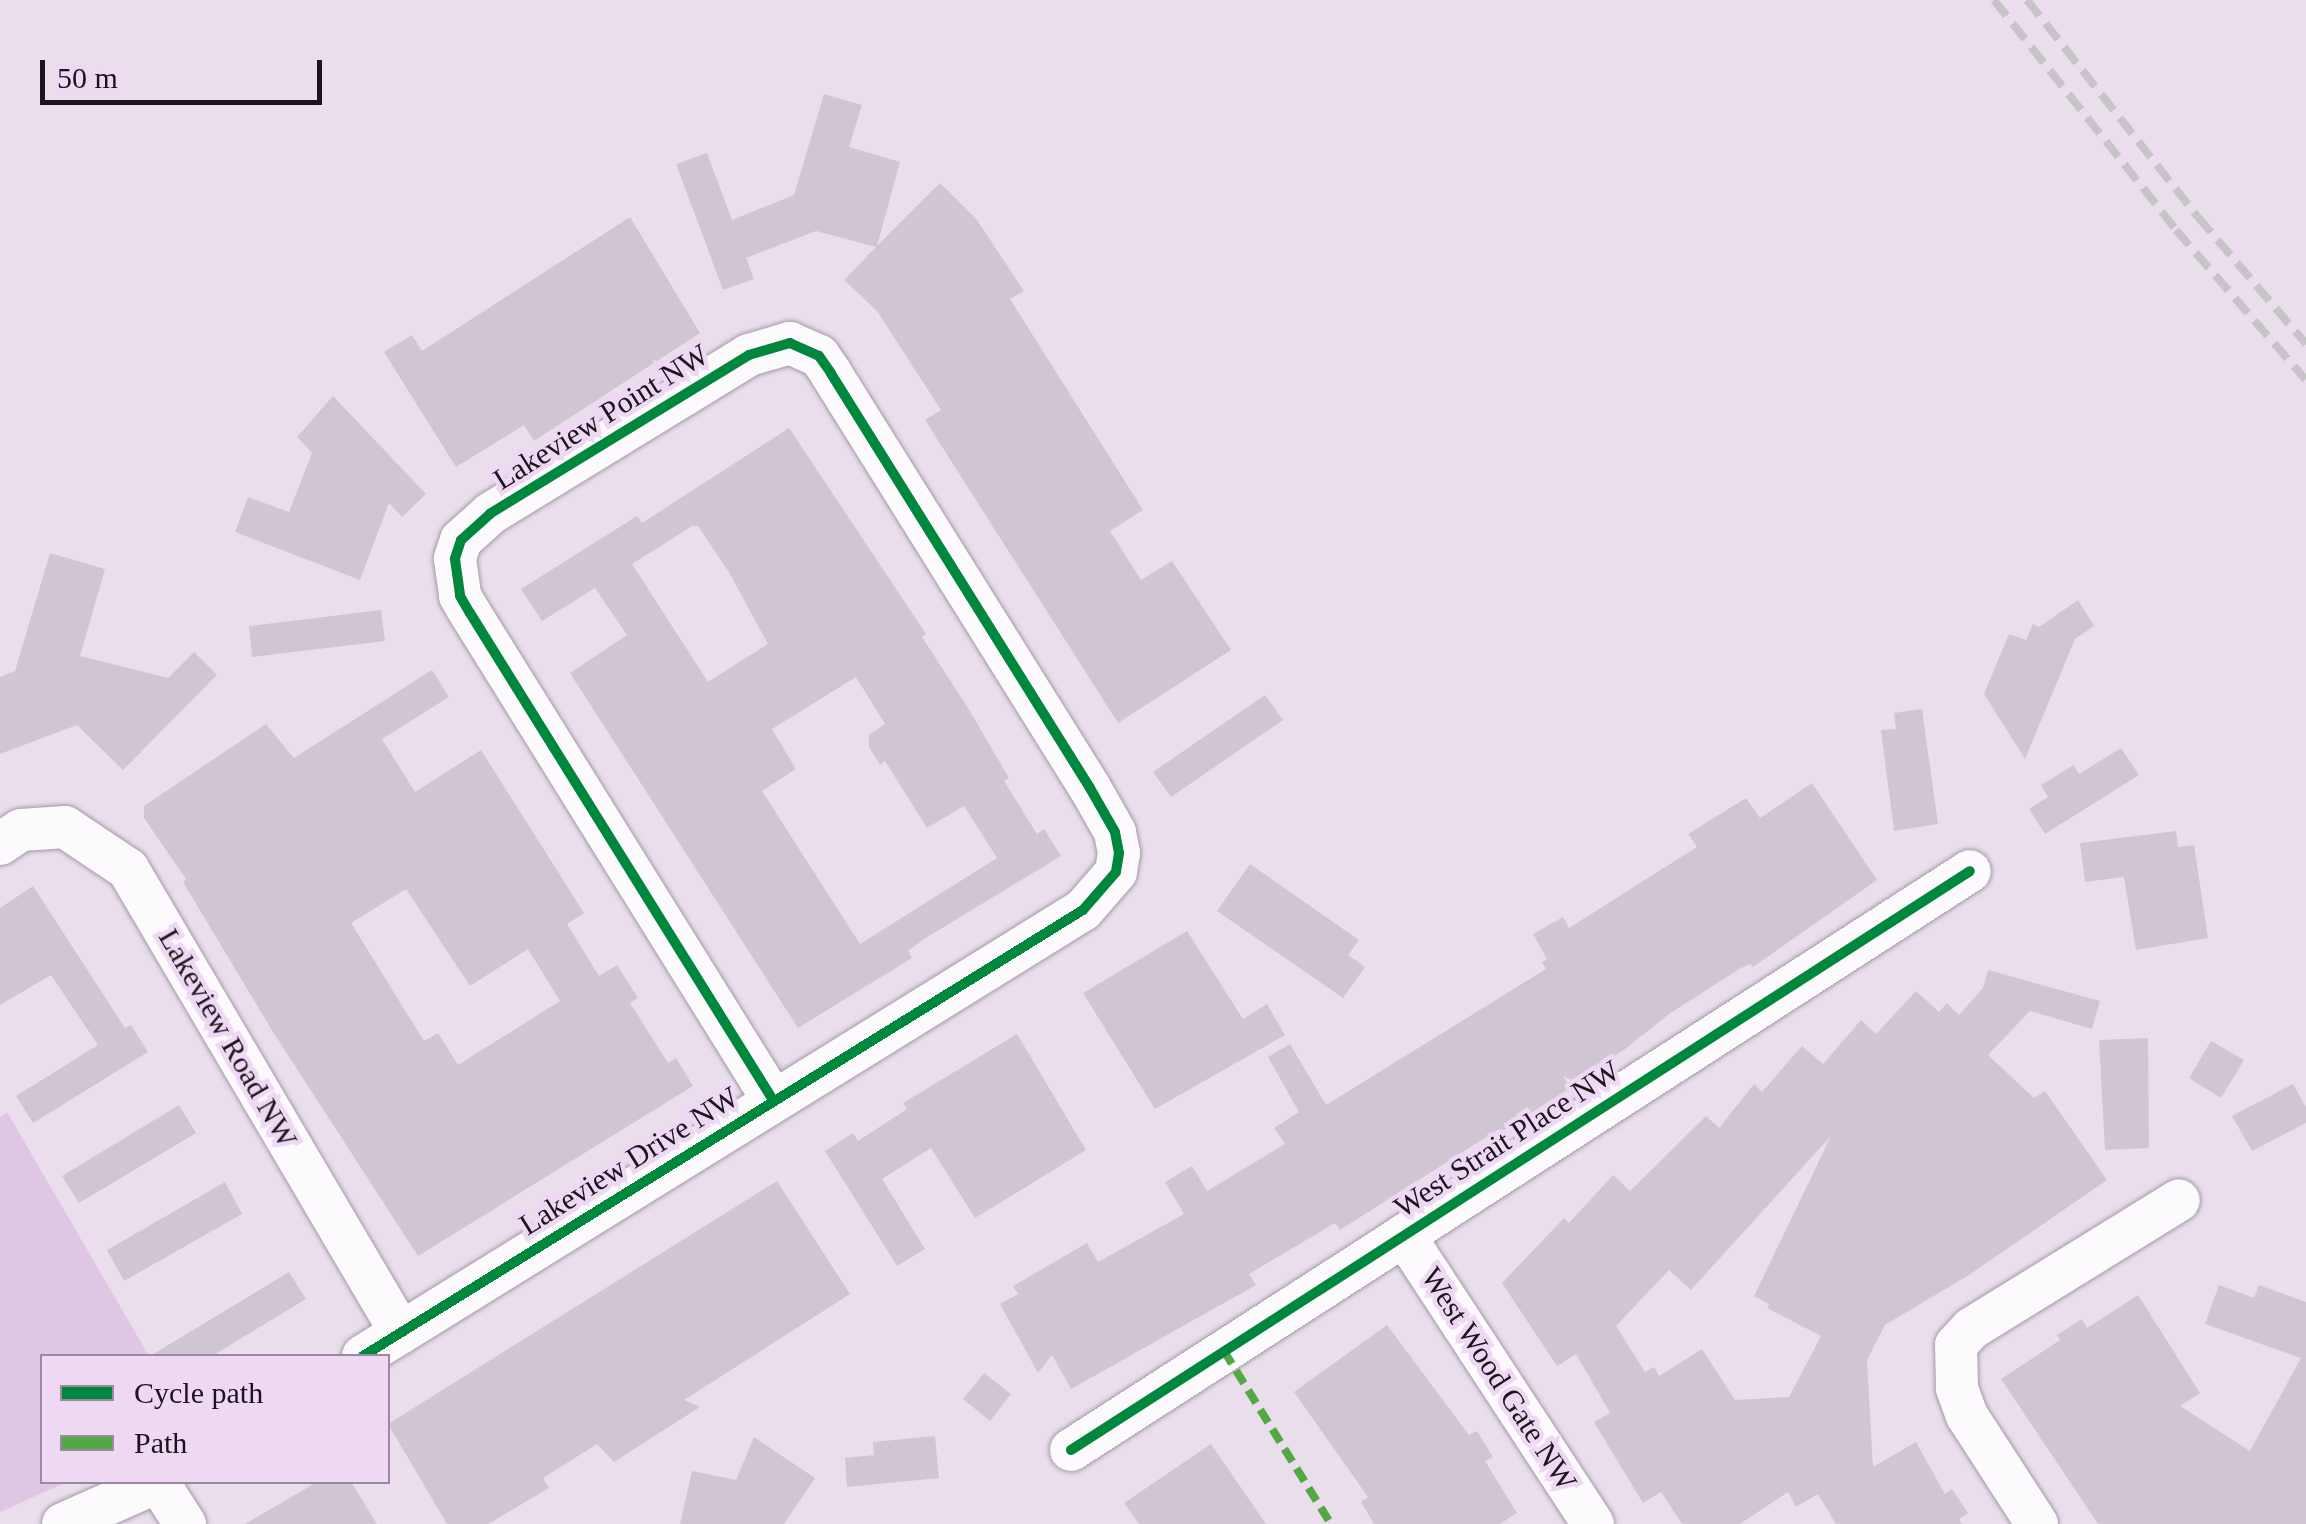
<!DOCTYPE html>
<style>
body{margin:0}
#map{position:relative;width:2306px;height:1524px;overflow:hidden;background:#eadeed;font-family:"Times New Roman",serif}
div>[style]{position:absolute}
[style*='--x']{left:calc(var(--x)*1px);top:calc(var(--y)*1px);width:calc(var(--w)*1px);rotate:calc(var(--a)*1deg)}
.green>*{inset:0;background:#dec6e4}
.building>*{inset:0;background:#d0c6d2}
.roads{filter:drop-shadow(0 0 2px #a39aa6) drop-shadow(0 0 2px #a39aa6)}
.street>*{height:42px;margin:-21px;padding:0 21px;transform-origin:21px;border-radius:21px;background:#fcfafc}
.rail>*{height:8px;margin-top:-4px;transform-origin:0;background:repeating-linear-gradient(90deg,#c7c4c8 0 20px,transparent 0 30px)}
.quiet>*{height:8px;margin-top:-4px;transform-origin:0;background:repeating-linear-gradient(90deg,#52a843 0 15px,transparent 0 23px)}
.cycleway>*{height:10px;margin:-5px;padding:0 5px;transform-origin:5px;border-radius:5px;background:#00873e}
span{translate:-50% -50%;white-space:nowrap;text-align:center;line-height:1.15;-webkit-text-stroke:9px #eed8f3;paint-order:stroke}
.street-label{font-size:30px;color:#1c141d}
.legend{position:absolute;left:40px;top:1354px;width:350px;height:130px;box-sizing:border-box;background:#eed8f3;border:2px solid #9a8a9d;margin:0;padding:12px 18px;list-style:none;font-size:30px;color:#1c141d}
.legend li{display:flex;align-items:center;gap:20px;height:50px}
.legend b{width:50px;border:2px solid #9a8a9d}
.scale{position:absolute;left:40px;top:60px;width:282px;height:45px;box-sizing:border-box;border:5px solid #1c141d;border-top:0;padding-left:12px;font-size:30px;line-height:35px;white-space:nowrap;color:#1c141d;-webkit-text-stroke:8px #eed8f3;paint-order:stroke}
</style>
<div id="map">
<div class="green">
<i style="clip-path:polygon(7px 1112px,149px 1356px,42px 1356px,42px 1482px,67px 1482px,0 1512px,0 1117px)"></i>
</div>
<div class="building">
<i style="clip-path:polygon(824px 94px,862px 105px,849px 147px,900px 162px,877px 246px,940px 183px,977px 220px,1024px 291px,1010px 299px,1143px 510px,1110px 531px,1141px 580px,1172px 561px,1231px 650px,1118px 723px,925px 420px,941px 410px,877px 311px,844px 280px,876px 247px,816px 231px,746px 258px,754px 279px,723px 290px,676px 164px,707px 153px,732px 220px,794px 195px)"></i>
<i style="clip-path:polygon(630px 217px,700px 333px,534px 441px,524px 425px,456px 467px,384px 352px,412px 335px,422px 351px)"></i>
<i style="clip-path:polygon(333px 396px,426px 494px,402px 517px,389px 503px,360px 580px,235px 532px,248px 497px,289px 512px,312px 453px,297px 437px)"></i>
<i style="clip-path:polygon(evenodd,789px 428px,926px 634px,922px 637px,968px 708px,1009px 778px,1004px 781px,1037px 834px,1044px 829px,1061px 856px,924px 939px,908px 951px,912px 958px,798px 1028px,570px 673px,627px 635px,595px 588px,542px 621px,521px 589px,637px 516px,642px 523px,789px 428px,692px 526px,698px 526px,730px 574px,768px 644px,708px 682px,632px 564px,692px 526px,789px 428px,856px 677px,885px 724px,869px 735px,869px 747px,880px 765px,885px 761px,927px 828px,964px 806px,997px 858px,860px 944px,762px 791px,796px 769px,772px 729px,856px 677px)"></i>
<i style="clip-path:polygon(50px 553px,105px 569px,80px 656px,168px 678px,194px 652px,217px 675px,123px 770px,77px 725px,0 754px,0 677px,15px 671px)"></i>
<i style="clip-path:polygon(2078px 600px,2094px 626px,2075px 639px,2025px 759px,1984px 694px,2009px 634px,2026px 640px,2033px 624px,2039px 627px)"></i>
<i style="clip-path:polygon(381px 610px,385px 641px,252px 657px,249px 626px)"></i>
<i style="clip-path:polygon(evenodd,432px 670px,449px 697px,382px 739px,415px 792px,481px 750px,584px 913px,567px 924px,599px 976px,617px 965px,638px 998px,630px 1003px,668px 1063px,676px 1058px,693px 1086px,418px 1256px,273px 1032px,183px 882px,186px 879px,144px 818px,144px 806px,266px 724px,294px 758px,432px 670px,406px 889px,470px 986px,528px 949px,560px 1001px,458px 1065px,438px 1033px,424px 1041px,351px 923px,406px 889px)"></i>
<i style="clip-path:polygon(1265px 695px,1283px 720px,1171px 797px,1153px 772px)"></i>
<i style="clip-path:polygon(1922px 709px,1938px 824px,1894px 831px,1881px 730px,1896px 729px,1894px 713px)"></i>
<i style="clip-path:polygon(2121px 748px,2139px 775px,2045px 834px,2029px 809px,2048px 797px,2041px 785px,2074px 765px,2079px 774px)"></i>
<i style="clip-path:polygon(1812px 783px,1877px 880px,1753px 967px,1750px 964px,1741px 968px,1669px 1014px,1624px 1050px,1572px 1081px,1575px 1085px,1501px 1132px,1499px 1129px,1340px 1230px,1335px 1223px,1249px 1274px,1256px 1285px,1071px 1389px,1052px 1355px,1038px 1373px,1000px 1304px,1018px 1294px,1013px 1286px,1087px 1243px,1098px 1262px,1184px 1214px,1165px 1182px,1192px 1166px,1207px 1191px,1285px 1144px,1274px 1128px,1299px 1112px,1268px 1057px,1290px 1044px,1326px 1105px,1546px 969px,1542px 962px,1547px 959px,1533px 934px,1563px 917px,1569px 928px,1697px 847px,1688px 834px,1746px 798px,1760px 818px)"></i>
<i style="clip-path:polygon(2176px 831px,2178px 847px,2194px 845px,2208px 938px,2136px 950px,2124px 877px,2085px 882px,2080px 843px)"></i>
<i style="clip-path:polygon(1250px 864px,1359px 940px,1348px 955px,1365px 967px,1343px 998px,1217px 911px)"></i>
<i style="clip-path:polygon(33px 886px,125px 1028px,131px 1025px,148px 1052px,33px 1123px,16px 1096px,98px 1045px,51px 975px,0 1005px,0 908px)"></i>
<i style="clip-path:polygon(1187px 931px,1243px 1019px,1267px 1004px,1285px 1035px,1155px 1109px,1083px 993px)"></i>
<i style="clip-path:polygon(evenodd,1988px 970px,2100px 1001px,2092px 1029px,2030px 1011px,1988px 1055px,2034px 1098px,2045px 1091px,2107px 1180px,1969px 1275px,1885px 1325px,1867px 1360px,1873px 1467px,1916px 1442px,1945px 1494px,1952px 1489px,1968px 1513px,1959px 1519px,1962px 1524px,1836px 1524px,1818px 1494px,1796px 1507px,1788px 1492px,1740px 1524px,1682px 1524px,1661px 1492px,1643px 1503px,1594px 1422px,1610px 1413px,1576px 1354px,1557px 1366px,1502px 1283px,1564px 1218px,1569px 1223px,1613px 1175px,1630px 1191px,1706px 1116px,1719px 1128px,1754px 1084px,1762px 1092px,1802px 1046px,1823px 1064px,1861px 1020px,1876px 1034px,1916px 991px,1939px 1012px,1947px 1003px,1959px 1015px,1983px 988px,1988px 970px,1831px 1136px,1754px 1296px,1769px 1304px,1767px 1308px,1821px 1336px,1789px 1397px,1735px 1400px,1702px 1349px,1659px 1376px,1654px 1367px,1645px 1372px,1616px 1326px,1669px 1270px,1691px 1290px,1831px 1136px)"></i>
<i style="clip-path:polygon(1017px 1034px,1086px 1150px,975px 1218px,931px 1148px,882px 1179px,925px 1249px,897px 1266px,825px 1151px,853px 1133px,858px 1141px,907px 1109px,903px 1103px)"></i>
<i style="clip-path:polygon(2148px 1038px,2149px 1148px,2105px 1150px,2099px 1040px)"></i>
<i style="clip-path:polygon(2211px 1041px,2244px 1060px,2221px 1098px,2189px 1078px)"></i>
<i style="clip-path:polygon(2293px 1084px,2306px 1107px,2306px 1123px,2252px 1151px,2232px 1116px)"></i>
<i style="clip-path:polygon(179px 1105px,196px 1133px,79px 1203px,62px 1176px)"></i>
<i style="clip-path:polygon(777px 1181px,850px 1294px,684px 1400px,700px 1407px,614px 1462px,597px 1444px,543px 1478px,549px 1488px,488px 1524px,447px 1524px,388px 1424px)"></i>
<i style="clip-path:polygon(225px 1182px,242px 1214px,124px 1281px,107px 1250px)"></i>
<i style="clip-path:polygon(289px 1272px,306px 1299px,212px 1356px,150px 1356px)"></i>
<i style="clip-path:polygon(2219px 1285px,2254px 1298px,2259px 1285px,2306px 1302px,2306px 1524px,2098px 1524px,2001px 1379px,2060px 1340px,2057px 1335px,2082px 1319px,2087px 1328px,2138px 1295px,2200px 1393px,2180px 1406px,2250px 1451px,2301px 1358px,2205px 1324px)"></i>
<i style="clip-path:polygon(1387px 1325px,1469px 1435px,1477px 1431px,1493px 1457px,1485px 1461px,1517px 1513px,1500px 1524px,1374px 1524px,1361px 1502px,1368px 1497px,1294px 1392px)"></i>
<i style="clip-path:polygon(984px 1373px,1011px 1394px,990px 1421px,963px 1399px)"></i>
<i style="clip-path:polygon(935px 1436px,939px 1478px,847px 1487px,845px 1458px,874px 1455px,873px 1442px)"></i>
<i style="clip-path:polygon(754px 1437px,815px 1478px,784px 1524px,680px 1524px,692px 1471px,736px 1480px)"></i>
<i style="clip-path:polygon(1211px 1444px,1266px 1524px,1139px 1524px,1124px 1503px)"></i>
<i style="clip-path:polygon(317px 1482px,351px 1482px,377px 1524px,245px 1524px)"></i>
</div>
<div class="roads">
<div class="street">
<i style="--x:0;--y:844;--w:25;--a:-34"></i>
<i style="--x:21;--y:830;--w:44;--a:-3.9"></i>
<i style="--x:65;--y:827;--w:76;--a:33.7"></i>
<i style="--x:128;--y:869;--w:538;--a:59.53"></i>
<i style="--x:1404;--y:1235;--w:345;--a:56.8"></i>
<i style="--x:363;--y:1356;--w:847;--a:-31.78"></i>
<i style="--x:1083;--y:910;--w:50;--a:-49"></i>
<i style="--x:1116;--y:872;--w:19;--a:-81"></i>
<i style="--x:1119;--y:853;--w:21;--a:-101"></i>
<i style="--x:1115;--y:832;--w:51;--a:-119.6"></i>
<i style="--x:1090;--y:788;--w:489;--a:-122"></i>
<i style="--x:831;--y:373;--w:21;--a:-125"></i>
<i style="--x:819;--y:356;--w:32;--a:-156"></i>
<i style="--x:790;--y:343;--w:43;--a:163.7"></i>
<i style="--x:749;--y:355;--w:304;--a:148.5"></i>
<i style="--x:490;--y:514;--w:39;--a:138"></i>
<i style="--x:461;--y:540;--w:20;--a:108"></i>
<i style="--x:455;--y:559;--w:37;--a:82"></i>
<i style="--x:460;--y:596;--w:20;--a:60"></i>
<i style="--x:470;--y:613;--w:574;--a:58.11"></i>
<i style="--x:1071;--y:1450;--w:1069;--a:-32.78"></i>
<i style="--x:158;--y:1482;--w:50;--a:57.3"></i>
<i style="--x:63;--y:1524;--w:104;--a:-23.9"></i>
<i style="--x:2037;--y:1524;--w:129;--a:-122.9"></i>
<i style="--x:1967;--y:1416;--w:30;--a:-110"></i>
<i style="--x:1957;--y:1388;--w:43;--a:-91.3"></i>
<i style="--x:1956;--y:1345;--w:23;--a:-47"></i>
<i style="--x:1972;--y:1328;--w:243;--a:-31.7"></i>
</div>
</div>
<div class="rail">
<i style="--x:1994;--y:0;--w:293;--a:51.6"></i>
<i style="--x:2176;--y:230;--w:198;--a:49.1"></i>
<i style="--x:2027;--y:0;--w:276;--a:51.8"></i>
<i style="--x:2198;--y:217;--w:167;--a:49.6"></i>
</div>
<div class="quiet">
<i style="--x:1224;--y:1351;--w:203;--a:58.3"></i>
</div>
<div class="cycleway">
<i style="--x:363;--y:1356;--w:847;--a:-31.78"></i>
<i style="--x:1083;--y:910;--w:50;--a:-49"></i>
<i style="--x:1116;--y:872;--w:19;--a:-81"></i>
<i style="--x:1119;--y:853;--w:21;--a:-101"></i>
<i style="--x:1115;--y:832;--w:51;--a:-119.6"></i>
<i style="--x:1090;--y:788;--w:489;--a:-122"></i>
<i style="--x:831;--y:373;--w:21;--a:-125"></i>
<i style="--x:819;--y:356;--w:32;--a:-156"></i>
<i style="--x:790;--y:343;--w:43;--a:163.7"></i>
<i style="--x:749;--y:355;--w:304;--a:148.5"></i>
<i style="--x:490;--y:514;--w:39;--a:138"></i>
<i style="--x:461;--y:540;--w:20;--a:108"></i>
<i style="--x:455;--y:559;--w:37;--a:82"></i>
<i style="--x:460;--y:596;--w:20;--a:60"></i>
<i style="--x:470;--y:613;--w:574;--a:58.11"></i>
<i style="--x:1071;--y:1450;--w:1069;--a:-32.78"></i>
</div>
<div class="street-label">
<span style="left:601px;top:417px;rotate:-32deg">Lakeview Point NW</span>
<span style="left:228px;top:1038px;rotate:60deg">Lakeview Road NW</span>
<span style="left:1507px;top:1139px;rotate:-33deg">West Strait Place NW</span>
<span style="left:629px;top:1161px;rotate:-32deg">Lakeview Drive NW</span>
<span style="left:1499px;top:1379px;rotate:57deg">West Wood Gate NW</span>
</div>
<ul class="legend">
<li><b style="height:12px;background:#00873e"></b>Cycle path</li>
<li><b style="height:12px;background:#52a843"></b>Path</li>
</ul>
<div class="scale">50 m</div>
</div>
